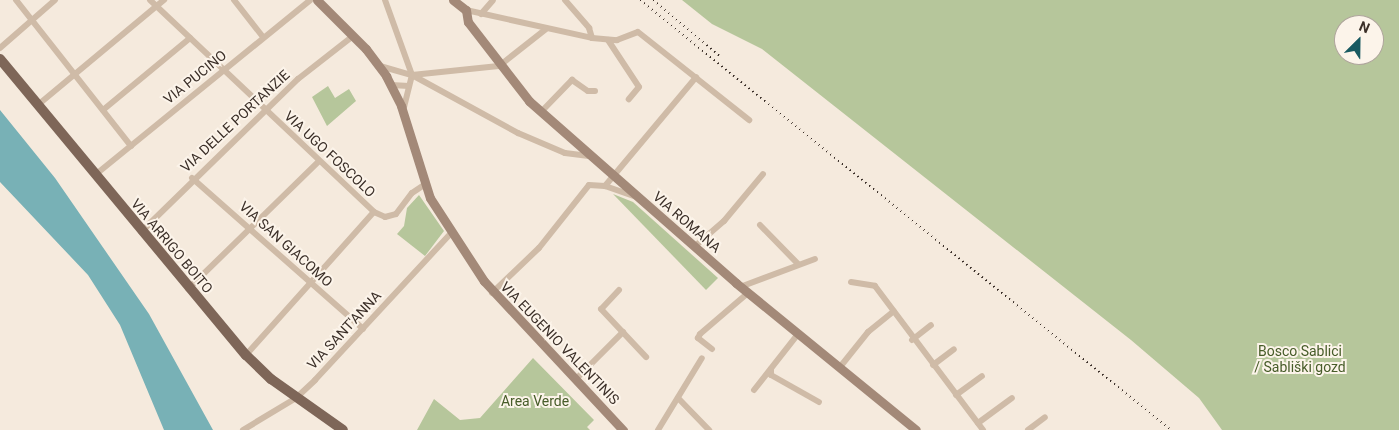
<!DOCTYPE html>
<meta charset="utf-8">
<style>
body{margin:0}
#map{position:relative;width:1399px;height:430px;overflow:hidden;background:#f5eadd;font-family:Roboto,sans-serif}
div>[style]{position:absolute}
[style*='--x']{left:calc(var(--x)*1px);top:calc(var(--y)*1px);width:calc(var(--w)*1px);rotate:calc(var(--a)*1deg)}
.green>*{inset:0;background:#b6c69b}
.water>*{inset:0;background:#78b1b6}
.street>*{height:6px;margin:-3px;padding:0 3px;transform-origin:3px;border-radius:3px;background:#cfbba7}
.secondary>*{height:9px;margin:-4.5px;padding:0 4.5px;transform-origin:4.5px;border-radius:4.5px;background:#a38978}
.primary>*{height:10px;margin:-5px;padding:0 5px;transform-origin:5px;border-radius:5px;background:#7e6658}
.rail>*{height:2px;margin-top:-1px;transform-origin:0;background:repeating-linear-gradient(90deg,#3b2f28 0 1px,transparent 0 5px)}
span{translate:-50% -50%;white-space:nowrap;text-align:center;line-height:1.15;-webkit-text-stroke:4px #fcf4ea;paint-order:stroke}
.street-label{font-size:14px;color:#3b2f28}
.park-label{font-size:14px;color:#475c29}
.north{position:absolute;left:1334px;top:15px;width:50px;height:50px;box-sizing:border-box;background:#fcf4ea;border:1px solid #afa59c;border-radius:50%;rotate:23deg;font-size:14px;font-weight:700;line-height:20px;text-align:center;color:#3b2f28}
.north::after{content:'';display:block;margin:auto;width:18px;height:22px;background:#195a61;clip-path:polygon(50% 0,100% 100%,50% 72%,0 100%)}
</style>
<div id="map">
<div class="green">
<i style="clip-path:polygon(evenodd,682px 0,1399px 0,1399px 430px,1222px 430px,1199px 398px,1131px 340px,762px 49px,712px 24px,682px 0,1344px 25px,1374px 25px,1374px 55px,1344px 55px,1344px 25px)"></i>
<i style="clip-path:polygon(328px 86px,335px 98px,349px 89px,356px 101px,327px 126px,312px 97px)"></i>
<i style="clip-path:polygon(613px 194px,633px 202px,718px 278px,706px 290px)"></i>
<i style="clip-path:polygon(419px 195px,444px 231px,425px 256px,397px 234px,404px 226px,407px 208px)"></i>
<i style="clip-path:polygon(533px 358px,594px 420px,587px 427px,590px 430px,417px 430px,434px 399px,460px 420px,480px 418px)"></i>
</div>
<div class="water">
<i style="clip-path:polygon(0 110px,55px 178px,149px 314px,213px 430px,164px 430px,120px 325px,88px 275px,0 182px)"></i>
</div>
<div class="street">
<i style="--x:16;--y:0;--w:186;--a:51.8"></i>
<i style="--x:150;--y:0;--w:308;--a:43.4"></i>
<i style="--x:374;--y:212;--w:12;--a:24"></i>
<i style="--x:385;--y:217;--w:11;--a:-15"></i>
<i style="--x:396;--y:214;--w:26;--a:-53"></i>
<i style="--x:412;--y:193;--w:14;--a:-34"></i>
<i style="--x:234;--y:0;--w:47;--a:51.9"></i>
<i style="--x:385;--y:0;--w:80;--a:70.2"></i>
<i style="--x:412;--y:75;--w:36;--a:104"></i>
<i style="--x:565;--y:0;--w:37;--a:49"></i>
<i style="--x:589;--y:28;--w:10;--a:73"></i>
<i style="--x:466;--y:10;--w:129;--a:12.5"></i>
<i style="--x:592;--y:38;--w:25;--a:5"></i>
<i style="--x:617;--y:40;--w:22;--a:-21"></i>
<i style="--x:638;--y:32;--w:142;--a:38.4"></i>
<i style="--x:481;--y:14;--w:18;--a:-49"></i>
<i style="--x:608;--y:40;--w:56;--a:56.6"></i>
<i style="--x:639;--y:87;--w:16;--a:130"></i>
<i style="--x:0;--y:48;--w:73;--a:-41.1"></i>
<i style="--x:380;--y:66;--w:33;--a:16"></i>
<i style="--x:412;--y:75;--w:87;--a:-5.9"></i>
<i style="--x:499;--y:66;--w:60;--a:-38.2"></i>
<i style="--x:412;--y:75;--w:121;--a:28.7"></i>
<i style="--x:518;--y:133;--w:51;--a:23.1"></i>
<i style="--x:565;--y:153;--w:24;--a:7"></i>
<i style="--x:391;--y:85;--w:18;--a:3"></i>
<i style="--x:39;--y:104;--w:163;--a:-39.8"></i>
<i style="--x:103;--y:110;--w:113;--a:-39.6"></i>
<i style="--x:541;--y:112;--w:45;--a:-45.9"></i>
<i style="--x:572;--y:80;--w:19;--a:35"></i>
<i style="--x:588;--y:91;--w:7;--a:0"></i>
<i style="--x:95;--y:175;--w:277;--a:-39.1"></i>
<i style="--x:192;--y:178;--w:228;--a:41.4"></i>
<i style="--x:605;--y:186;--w:31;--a:19"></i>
<i style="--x:760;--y:225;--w:54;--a:45.7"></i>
<i style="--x:141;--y:232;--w:219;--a:-44.3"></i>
<i style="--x:298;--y:79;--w:70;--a:-38"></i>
<i style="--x:694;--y:247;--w:40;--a:-41"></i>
<i style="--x:724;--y:221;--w:61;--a:-50.3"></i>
<i style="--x:851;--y:282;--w:24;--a:9"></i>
<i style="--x:875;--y:286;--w:180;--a:53.1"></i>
<i style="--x:740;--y:287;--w:80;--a:-20.5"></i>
<i style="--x:188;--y:289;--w:183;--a:-44.3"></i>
<i style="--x:619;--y:290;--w:26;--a:133"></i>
<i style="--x:601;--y:309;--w:66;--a:46.8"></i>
<i style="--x:492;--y:293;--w:65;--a:-43.8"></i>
<i style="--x:539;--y:248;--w:80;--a:-51.6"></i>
<i style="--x:589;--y:185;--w:16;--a:4"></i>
<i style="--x:605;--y:186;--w:142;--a:-50.1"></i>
<i style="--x:912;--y:340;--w:24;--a:-38"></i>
<i style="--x:712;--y:349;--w:18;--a:-142"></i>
<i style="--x:698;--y:338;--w:4;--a:-63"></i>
<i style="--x:700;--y:334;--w:63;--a:-40.5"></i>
<i style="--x:246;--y:355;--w:192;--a:-48.2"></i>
<i style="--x:933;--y:365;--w:26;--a:-37"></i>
<i style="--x:840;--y:367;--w:45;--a:-51.3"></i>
<i style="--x:868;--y:332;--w:33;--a:-39"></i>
<i style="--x:771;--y:369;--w:6;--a:90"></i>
<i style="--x:771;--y:375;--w:55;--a:29.4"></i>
<i style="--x:575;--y:380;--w:68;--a:-45"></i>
<i style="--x:754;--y:390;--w:71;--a:-51.8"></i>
<i style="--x:956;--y:395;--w:32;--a:-36"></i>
<i style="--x:678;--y:398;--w:45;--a:45.9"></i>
<i style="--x:978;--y:423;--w:42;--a:-36.3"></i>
<i style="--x:243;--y:430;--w:62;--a:-31.1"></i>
<i style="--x:296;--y:398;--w:26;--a:-43"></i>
<i style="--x:315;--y:380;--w:202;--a:-47.2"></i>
<i style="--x:658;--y:430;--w:84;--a:-58.6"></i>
<i style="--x:1028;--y:430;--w:21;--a:-37"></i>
</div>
<div class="secondary">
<i style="--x:317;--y:0;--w:69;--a:45"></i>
<i style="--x:366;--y:49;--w:34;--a:53"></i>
<i style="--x:386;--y:76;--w:34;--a:63"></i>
<i style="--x:401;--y:106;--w:96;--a:72.5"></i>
<i style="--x:430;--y:198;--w:99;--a:57"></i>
<i style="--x:484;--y:281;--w:204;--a:47"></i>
<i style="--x:453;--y:0;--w:16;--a:38"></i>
<i style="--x:466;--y:10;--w:12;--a:81"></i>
<i style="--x:468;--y:22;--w:100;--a:52.3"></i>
<i style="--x:529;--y:101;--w:276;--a:41.3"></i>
<i style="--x:736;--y:283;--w:232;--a:39.2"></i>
</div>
<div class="primary">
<i style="--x:0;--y:59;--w:385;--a:50.3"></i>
<i style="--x:246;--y:355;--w:35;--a:44"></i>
<i style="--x:271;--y:379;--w:88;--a:35.3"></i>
</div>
<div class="rail">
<i style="--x:640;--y:0;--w:683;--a:39"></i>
<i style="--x:653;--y:0;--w:89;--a:40"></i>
</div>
<div class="street-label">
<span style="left:195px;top:77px;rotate:-39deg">VIA PUCINO</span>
<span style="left:235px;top:121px;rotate:-43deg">VIA DELLE PORTANZIE</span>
<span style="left:330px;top:154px;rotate:43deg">VIA UGO FOSCOLO</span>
<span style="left:687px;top:222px;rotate:41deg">VIA ROMANA</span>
<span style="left:286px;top:244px;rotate:42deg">VIA SAN GIACOMO</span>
<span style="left:172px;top:246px;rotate:50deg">VIA ARRIGO BOITO</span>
<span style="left:344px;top:330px;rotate:-47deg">VIA SANT'ANNA</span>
<span style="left:560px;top:343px;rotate:46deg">VIA EUGENIO VALENTINIS</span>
</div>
<div class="park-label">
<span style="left:1300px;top:359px">Bosco Sablici<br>/ Sabliški gozd</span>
<span style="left:535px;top:401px">Area Verde</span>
</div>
<div class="north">N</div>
</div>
